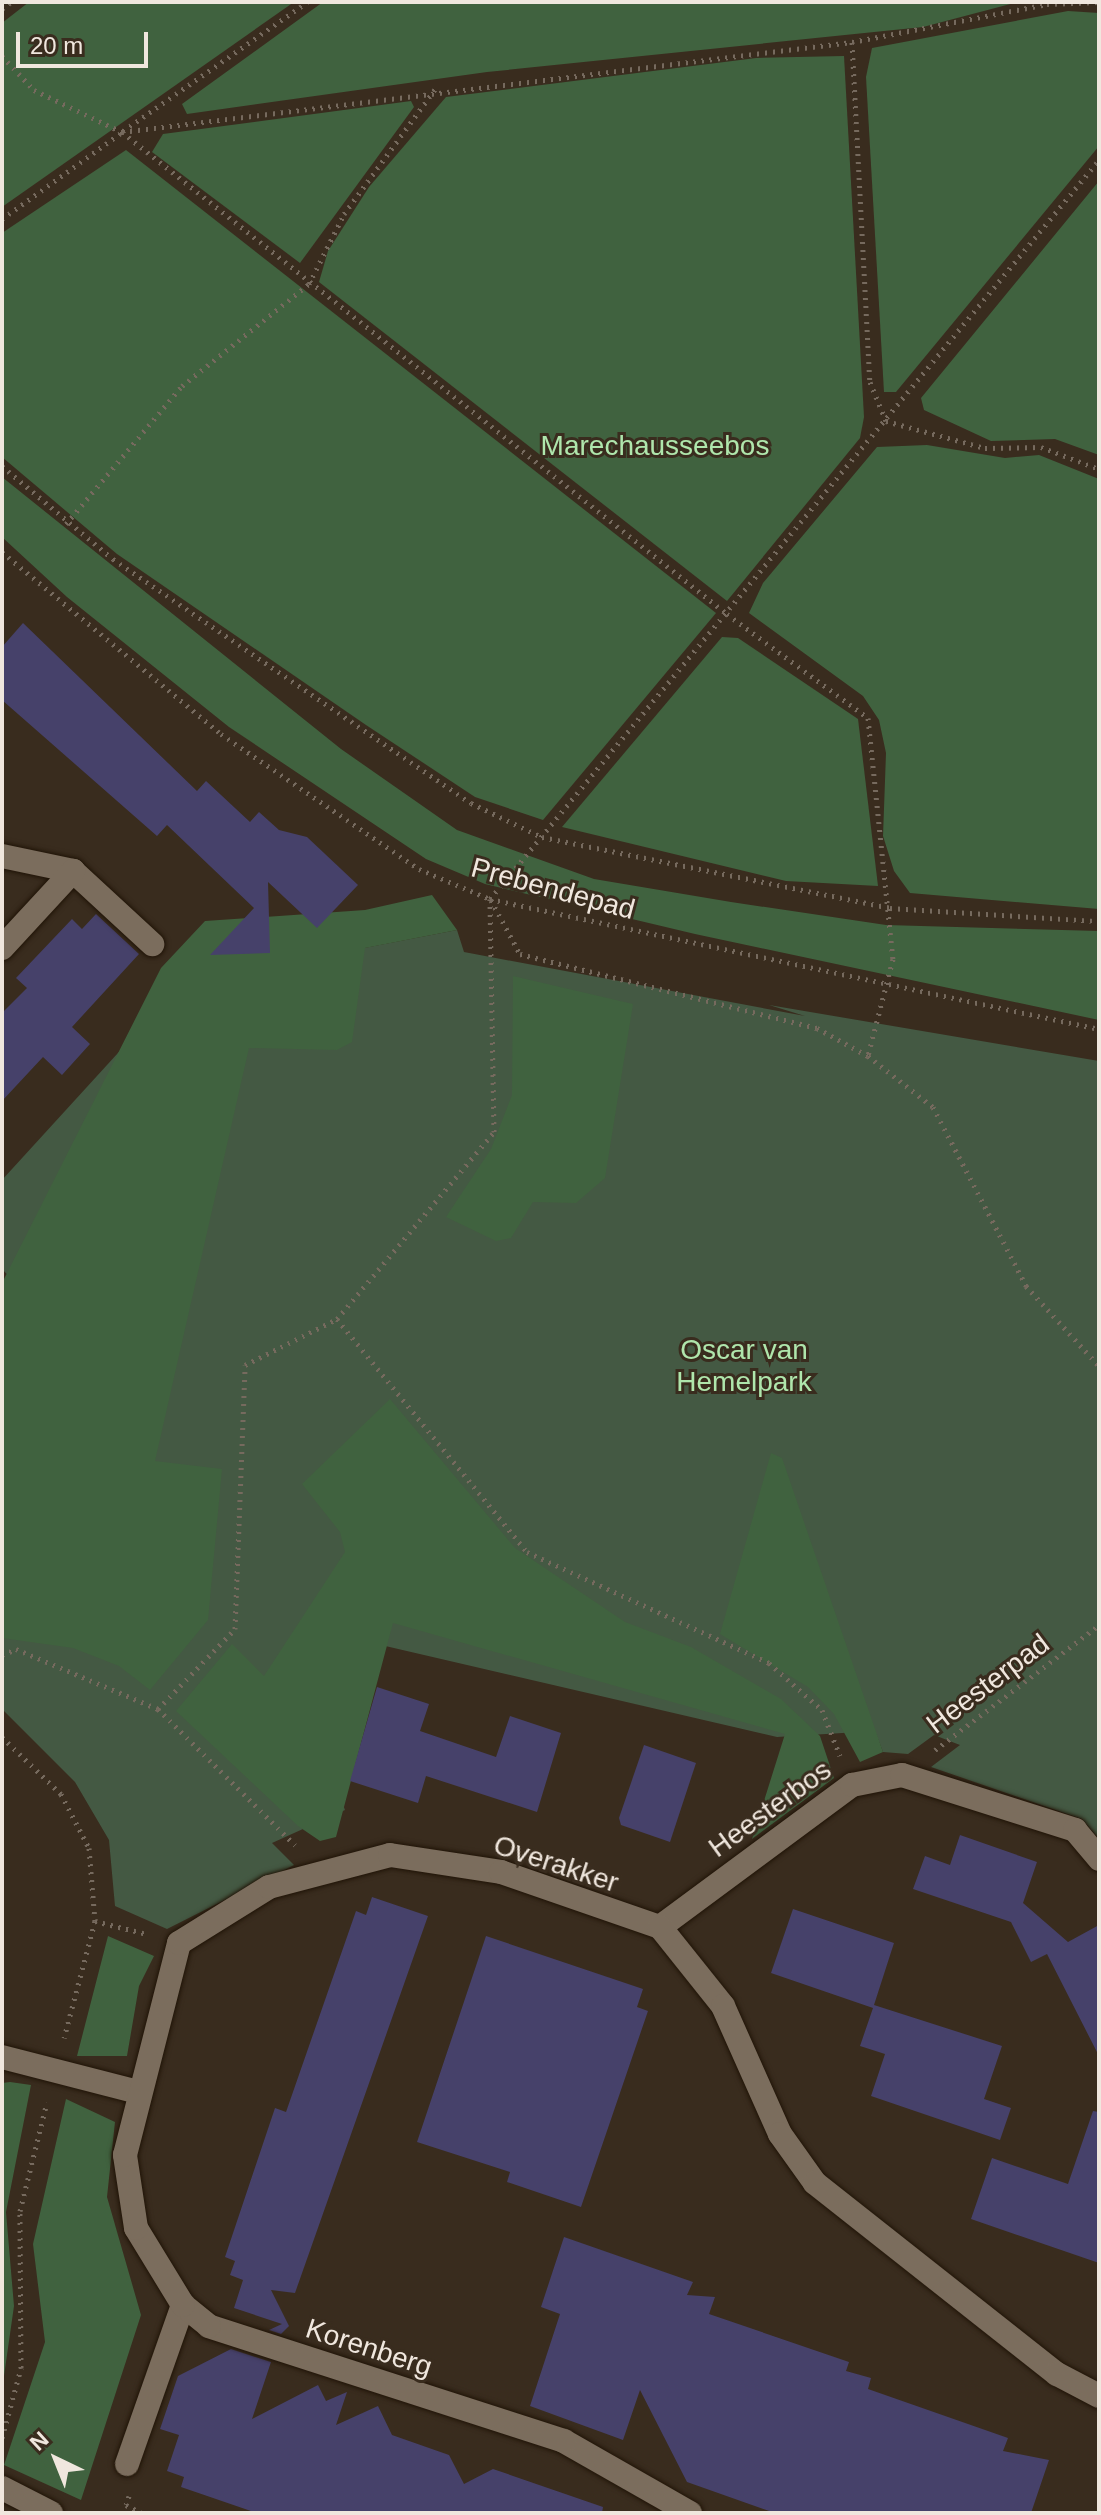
<!DOCTYPE html>
<style>
body{margin:0}
#map{position:relative;width:1101px;height:2515px;overflow:hidden;background:#392c1e;font-family:Helvetica,sans-serif}
div>[style]{position:absolute}
[style*='--x']{left:calc(var(--x)*1px);top:calc(var(--y)*1px);width:calc(var(--w)*1px);rotate:calc(var(--a)*1deg)}
.green>*{inset:0;background:#445943}
.forest>*{inset:0;background:#40623f}
.building>*{inset:0;background:#46416a}
.path>*{height:5px;margin-top:-2.5px;transform-origin:0;background:repeating-linear-gradient(90deg,#766a5e 0 2px,transparent 0 8px)}
.roads{filter:drop-shadow(0 0 2px #201407) drop-shadow(0 0 2px #201407)}
.minor>*{height:24px;margin:-12px;padding:0 12px;transform-origin:12px;border-radius:12px;background:#7b6d5d}
span{translate:-50% -50%;white-space:nowrap;text-align:center;line-height:1.15;-webkit-text-stroke:6px #392c1e;paint-order:stroke}
.park-label{font-size:28px;color:#afe6ac}
.street-label{font-size:28px;color:#f0e7de}
.frame{position:absolute;inset:0;border:4px solid #f0e7de;pointer-events:none}
.north{position:absolute;left:16px;top:2419px;width:80px;height:80px;-webkit-text-stroke:6px #392c1e;paint-order:stroke;rotate:317deg;font-size:22px;font-weight:700;line-height:32px;text-align:center;color:#f0e7de}
.north::after{content:'';display:block;margin:auto;width:28px;height:36px;background:#f0e7de;clip-path:polygon(50% 0,100% 100%,50% 72%,0 100%)}
.scale{position:absolute;left:16px;top:32px;width:132px;height:36px;box-sizing:border-box;border:4px solid #f0e7de;border-top:0;padding-left:10px;font-size:24px;line-height:28px;white-space:nowrap;color:#f0e7de;-webkit-text-stroke:6px #392c1e;paint-order:stroke}
</style>
<div id="map">
<div class="green">
<i style="clip-path:polygon(457px 930px,464px 952px,805px 1016px,769px 1005px,1099px 1061px,1099px 1839px,1082px 1819px,931px 1767px,960px 1745px,934px 1735px,908px 1754px,883px 1752px,875px 1731px,777px 1737px,338px 1635px,323px 1750px,345px 1810px,272px 1843px,294px 1865px,167px 1929px,115px 1906px,109px 1840px,75px 1782px,2px 1709px,2px 1313px,21px 1289px,2px 1269px,2px 1180px,212px 950px,360px 979px,364px 948px)"></i>
</div>
<div class="forest">
<i style="clip-path:polygon(29px 2px,294px 2px,2px 207px,2px 23px)"></i>
<i style="clip-path:polygon(323px 2px,1018px 2px,923px 27px,487px 72px,187px 114px,182px 104px)"></i>
<i style="clip-path:polygon(1068px 11px,1099px 13px,1099px 146px,896px 392px,884px 392px,866px 77px,872px 48px)"></i>
<i style="clip-path:polygon(844px 56px,864px 417px,860px 438px,727px 601px,319px 282px,328px 251px,369px 187px,446px 97px,756px 58px)"></i>
<i style="clip-path:polygon(411px 101px,414px 107px,300px 263px,152px 152px,163px 134px)"></i>
<i style="clip-path:polygon(126px 150px,716px 613px,543px 820px,475px 797px,366px 725px,117px 554px,2px 457px,2px 233px)"></i>
<i style="clip-path:polygon(1099px 181px,1099px 455px,1055px 439px,991px 441px,924px 410px,921px 398px)"></i>
<i style="clip-path:polygon(927px 445px,1005px 458px,1039px 455px,1099px 479px,1099px 909px,910px 893px,894px 871px,883px 836px,886px 753px,879px 720px,863px 696px,749px 613px,763px 583px,877px 447px)"></i>
<i style="clip-path:polygon(2px 477px,341px 749px,457px 830px,594px 879px,731px 902px,886px 925px,1099px 931px,1099px 1020px,695px 934px,485px 884px,426px 859px,229px 727px,67px 597px,2px 537px)"></i>
<i style="clip-path:polygon(722px 637px,738px 638px,858px 719px,878px 886px,786px 881px,562px 827px)"></i>
<i style="clip-path:polygon(432px 895px,457px 930px,365px 948px,352px 1042px,337px 1050px,249px 1048px,155px 1461px,222px 1469px,208px 1620px,150px 1690px,119px 1666px,73px 1648px,2px 1638px,2px 1283px,161px 968px,205px 921px,365px 910px)"></i>
<i style="clip-path:polygon(513px 976px,633px 1004px,605px 1178px,576px 1203px,533px 1202px,511px 1238px,496px 1241px,446px 1217px,491px 1149px,512px 1095px)"></i>
<i style="clip-path:polygon(390px 1399px,515px 1548px,625px 1622px,691px 1647px,781px 1699px,820px 1736px,834px 1778px,752px 1839px,785px 1734px,393px 1623px,336px 1837px,320px 1841px,298px 1826px,176px 1711px,232px 1644px,264px 1676px,345px 1552px,340px 1532px,302px 1484px)"></i>
<i style="clip-path:polygon(771px 1453px,782px 1458px,883px 1752px,860px 1762px,834px 1714px,808px 1687px,720px 1634px)"></i>
<i style="clip-path:polygon(108px 1936px,154px 1956px,139px 1986px,127px 2056px,77px 2056px)"></i>
<i style="clip-path:polygon(10px 2082px,31px 2085px,6px 2212px,14px 2306px,2px 2390px,2px 2083px)"></i>
<i style="clip-path:polygon(66px 2099px,115px 2122px,107px 2197px,141px 2315px,81px 2500px,4px 2465px,45px 2342px,33px 2244px)"></i>
</div>
<div class="building">
<i style="clip-path:polygon(23px 623px,197px 791px,206px 781px,250px 822px,259px 812px,279px 830px,307px 837px,358px 885px,317px 928px,268px 882px,270px 953px,210px 955px,254px 908px,167px 825px,157px 836px,2px 700px,2px 647px)"></i>
<i style="clip-path:polygon(96px 914px,139px 954px,72px 1027px,90px 1044px,62px 1075px,43px 1057px,2px 1101px,2px 1013px,27px 988px,16px 978px,72px 919px,82px 929px)"></i>
<i style="clip-path:polygon(377px 1687px,429px 1704px,420px 1731px,496px 1757px,510px 1716px,561px 1733px,537px 1812px,426px 1776px,418px 1803px,350px 1781px)"></i>
<i style="clip-path:polygon(644px 1745px,696px 1763px,670px 1842px,621px 1825px,619px 1818px)"></i>
<i style="clip-path:polygon(960px 1835px,1037px 1862px,1023px 1903px,1068px 1942px,1099px 1925px,1099px 2056px,1047px 1954px,1031px 1962px,1011px 1922px,913px 1889px,925px 1856px,950px 1865px)"></i>
<i style="clip-path:polygon(372px 1897px,428px 1916px,295px 2293px,271px 2290px,289px 2326px,281px 2334px,269px 2330px,282px 2324px,234px 2308px,243px 2280px,230px 2275px,235px 2261px,225px 2257px,275px 2108px,286px 2112px,356px 1911px,366px 1915px)"></i>
<i style="clip-path:polygon(793px 1909px,894px 1943px,874px 2005px,1002px 2046px,984px 2099px,1011px 2108px,1000px 2140px,871px 2096px,885px 2054px,860px 2046px,873px 2008px,771px 1973px)"></i>
<i style="clip-path:polygon(486px 1936px,643px 1989px,637px 2007px,648px 2011px,581px 2207px,507px 2182px,510px 2172px,417px 2142px)"></i>
<i style="clip-path:polygon(1093px 2111px,1099px 2112px,1099px 2263px,971px 2219px,992px 2158px,1068px 2184px)"></i>
<i style="clip-path:polygon(564px 2237px,693px 2282px,687px 2295px,715px 2297px,709px 2314px,849px 2362px,846px 2371px,871px 2378px,868px 2389px,1008px 2438px,1003px 2451px,1049px 2460px,1031px 2513px,775px 2513px,687px 2482px,640px 2390px,623px 2440px,530px 2406px,560px 2314px,541px 2307px)"></i>
<i style="clip-path:polygon(231px 2349px,271px 2362px,252px 2419px,318px 2385px,326px 2401px,347px 2392px,336px 2425px,378px 2406px,392px 2435px,449px 2455px,464px 2484px,493px 2469px,603px 2507px,602px 2513px,257px 2513px,181px 2487px,184px 2477px,167px 2471px,179px 2435px,160px 2429px,178px 2376px)"></i>
</div>
<div class="path">
<i style="--x:2;--y:9;--w:11;--a:-38"></i>
<i style="--x:852;--y:42;--w:340;--a:87"></i>
<i style="--x:870;--y:382;--w:42;--a:67.7"></i>
<i style="--x:886;--y:421;--w:103;--a:15.3"></i>
<i style="--x:985;--y:448;--w:56;--a:-1"></i>
<i style="--x:1041;--y:447;--w:62;--a:20.8"></i>
<i style="--x:2;--y:56;--w:47;--a:46.7"></i>
<i style="--x:34;--y:90;--w:98;--a:25.5"></i>
<i style="--x:122;--y:132;--w:774;--a:38.54"></i>
<i style="--x:727;--y:614;--w:175;--a:36.4"></i>
<i style="--x:868;--y:718;--w:242;--a:84.1"></i>
<i style="--x:893;--y:959;--w:100;--a:104.5"></i>
<i style="--x:123;--y:131;--w:225;--a:-35"></i>
<i style="--x:2;--y:219;--w:148;--a:-35.9"></i>
<i style="--x:122;--y:132;--w:736;--a:-7.03"></i>
<i style="--x:852;--y:42;--w:199;--a:-11"></i>
<i style="--x:1047;--y:4;--w:52;--a:-2.2"></i>
<i style="--x:2;--y:466;--w:145;--a:40"></i>
<i style="--x:113;--y:559;--w:433;--a:34.3"></i>
<i style="--x:471;--y:803;--w:79;--a:25.6"></i>
<i style="--x:542;--y:837;--w:355;--a:11.5"></i>
<i style="--x:890;--y:908;--w:209;--a:3.6"></i>
<i style="--x:66;--y:524;--w:180;--a:-50"></i>
<i style="--x:182;--y:386;--w:163;--a:-38.8"></i>
<i style="--x:309;--y:284;--w:78;--a:-63.4"></i>
<i style="--x:344;--y:214;--w:155;--a:-53.9"></i>
<i style="--x:2;--y:552;--w:285;--a:39.7"></i>
<i style="--x:221;--y:734;--w:240;--a:34.3"></i>
<i style="--x:419;--y:869;--w:77;--a:22.9"></i>
<i style="--x:490;--y:899;--w:623;--a:12.05"></i>
<i style="--x:491;--y:900;--w:61;--a:61.8"></i>
<i style="--x:520;--y:954;--w:306;--a:14"></i>
<i style="--x:817;--y:1028;--w:58;--a:28.8"></i>
<i style="--x:868;--y:1056;--w:83;--a:38.1"></i>
<i style="--x:933;--y:1107;--w:202;--a:62.5"></i>
<i style="--x:1026;--y:1286;--w:108;--a:47.6"></i>
<i style="--x:337;--y:1319;--w:301;--a:50.8"></i>
<i style="--x:527;--y:1552;--w:266;--a:24.6"></i>
<i style="--x:769;--y:1663;--w:71;--a:41.6"></i>
<i style="--x:822;--y:1710;--w:49;--a:68.6"></i>
<i style="--x:2;--y:1655;--w:15;--a:-23"></i>
<i style="--x:16;--y:1649;--w:154;--a:22.9"></i>
<i style="--x:158;--y:1709;--w:193;--a:44.8"></i>
<i style="--x:158;--y:1709;--w:111;--a:-46.1"></i>
<i style="--x:235;--y:1629;--w:264;--a:-87.8"></i>
<i style="--x:245;--y:1365;--w:103;--a:-26.6"></i>
<i style="--x:337;--y:1319;--w:244;--a:-50"></i>
<i style="--x:494;--y:1132;--w:233;--a:-91"></i>
<i style="--x:490;--y:899;--w:958;--a:-50.51"></i>
<i style="--x:2;--y:1737;--w:82;--a:44"></i>
<i style="--x:61;--y:1794;--w:61;--a:62.6"></i>
<i style="--x:89;--y:1848;--w:73;--a:85.3"></i>
<i style="--x:95;--y:1921;--w:121;--a:104.8"></i>
<i style="--x:935;--y:1750;--w:206;--a:-37.3"></i>
<i style="--x:95;--y:1921;--w:54;--a:14"></i>
<i style="--x:2;--y:2438;--w:73;--a:-74.8"></i>
<i style="--x:21;--y:2368;--w:157;--a:-90.4"></i>
<i style="--x:20;--y:2211;--w:112;--a:-76.1"></i>
<i style="--x:129;--y:2496;--w:9;--a:108"></i>
<i style="--x:126;--y:2505;--w:18;--a:27"></i>
</div>
<div class="roads">
<div class="minor">
<i style="--x:2;--y:856;--w:73;--a:11.9"></i>
<i style="--x:73;--y:871;--w:108;--a:42.7"></i>
<i style="--x:2;--y:948;--w:105;--a:-47.3"></i>
<i style="--x:660;--y:1927;--w:239;--a:-36.5"></i>
<i style="--x:852;--y:1785;--w:51;--a:-11.3"></i>
<i style="--x:902;--y:1775;--w:182;--a:17.6"></i>
<i style="--x:1075;--y:1830;--w:38;--a:50"></i>
<i style="--x:2;--y:2057;--w:140;--a:14.4"></i>
<i style="--x:127;--y:2464;--w:169;--a:-70.6"></i>
<i style="--x:2;--y:2488;--w:55;--a:27"></i>
<i style="--x:690;--y:2513;--w:145;--a:-150.3"></i>
<i style="--x:564;--y:2441;--w:373;--a:-162.1"></i>
<i style="--x:209;--y:2326;--w:33;--a:-141"></i>
<i style="--x:183;--y:2305;--w:90;--a:-121.4"></i>
<i style="--x:136;--y:2228;--w:74;--a:-98.6"></i>
<i style="--x:125;--y:2155;--w:219;--a:-75.7"></i>
<i style="--x:179;--y:1943;--w:106;--a:-31.9"></i>
<i style="--x:269;--y:1887;--w:125;--a:-14.8"></i>
<i style="--x:390;--y:1855;--w:112;--a:8.7"></i>
<i style="--x:501;--y:1872;--w:168;--a:19.1"></i>
<i style="--x:660;--y:1927;--w:101;--a:51.4"></i>
<i style="--x:723;--y:2006;--w:140;--a:66"></i>
<i style="--x:780;--y:2134;--w:60;--a:54.5"></i>
<i style="--x:815;--y:2183;--w:308;--a:38.3"></i>
<i style="--x:1057;--y:2374;--w:47;--a:27.6"></i>
</div>
</div>
<div class="park-label">
<span style="left:655px;top:446px">Marechausseebos</span>
<span style="left:744px;top:1366px">Oscar van<br>Hemelpark</span>
</div>
<div class="street-label">
<span style="left:553px;top:889px;rotate:15deg">Prebendepad</span>
<span style="left:988px;top:1684px;rotate:-37deg">Heesterpad</span>
<span style="left:770px;top:1809px;rotate:-36deg">Heesterbos</span>
<span style="left:556px;top:1864px;rotate:18deg">Overakker</span>
<span style="left:369px;top:2348px;rotate:18deg">Korenberg</span>
</div>
<div class="frame"></div>
<div class="north">N</div>
<div class="scale">20 m</div>
</div>
